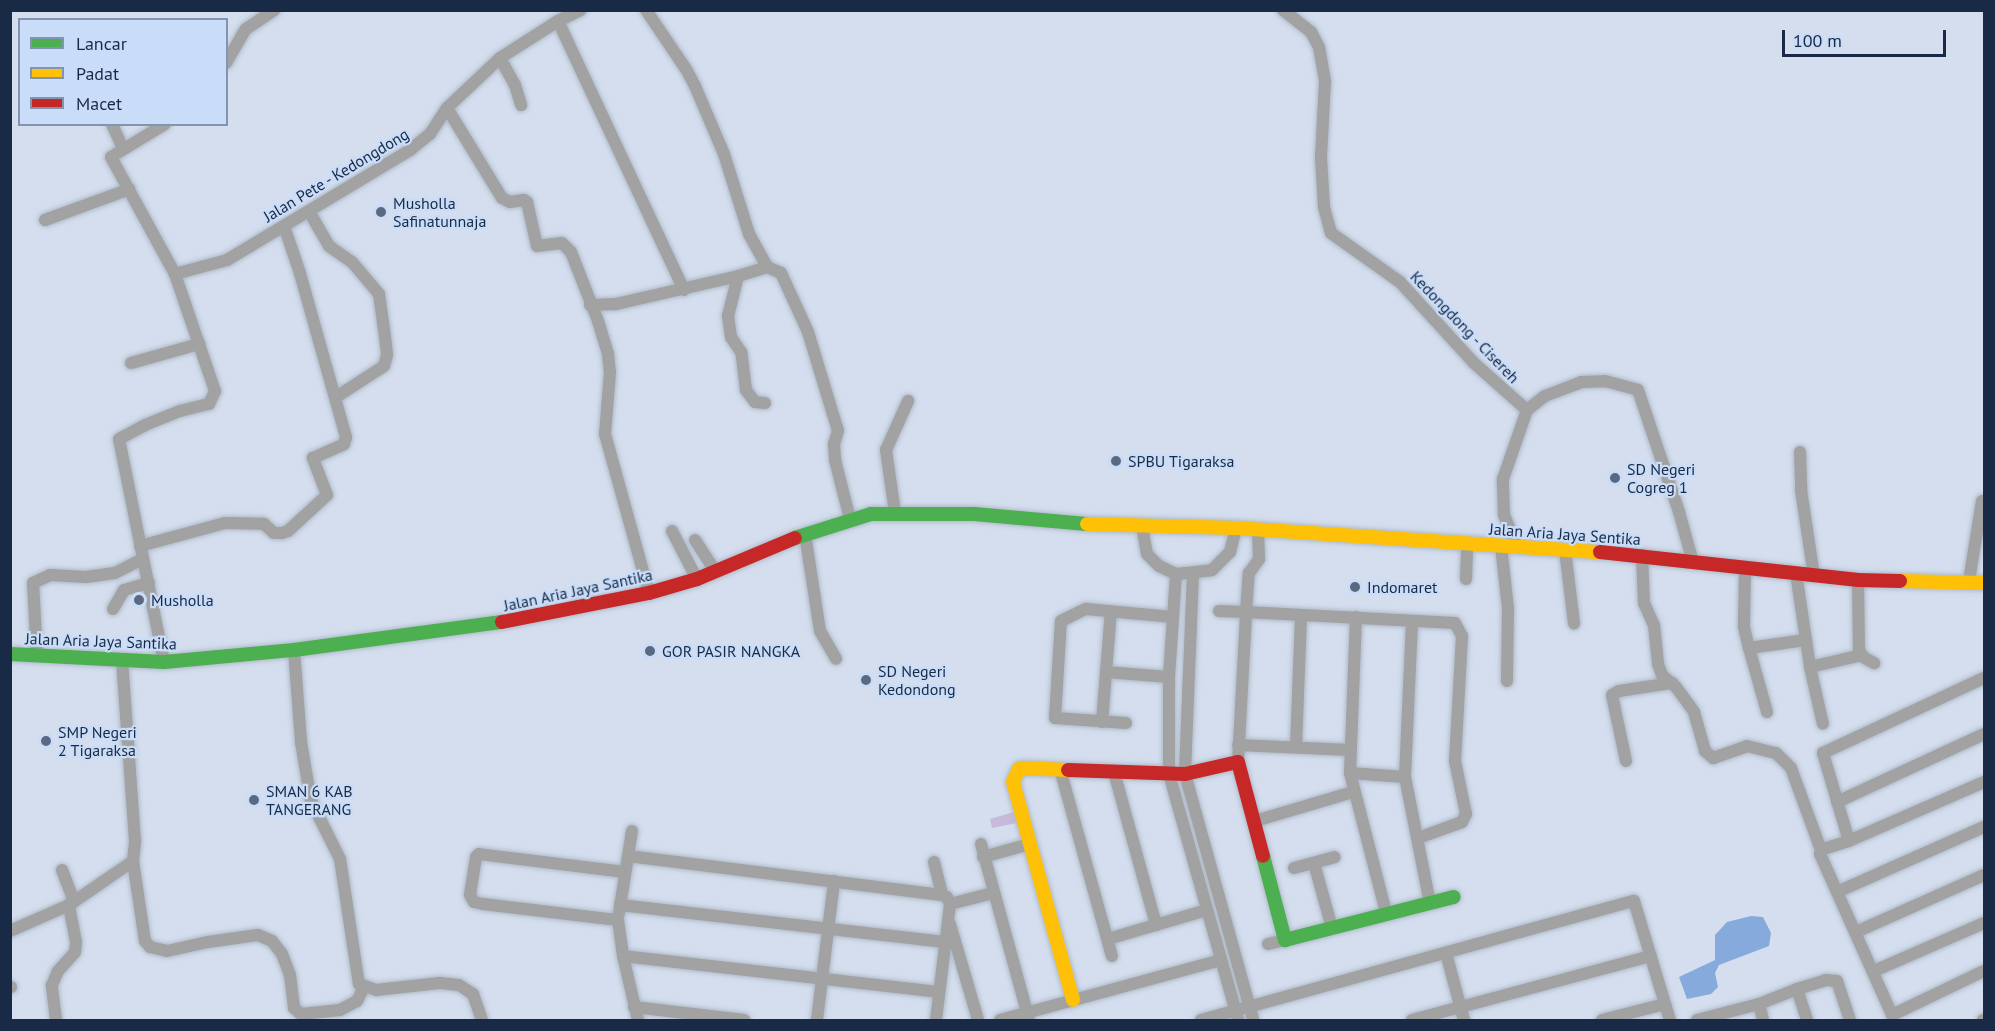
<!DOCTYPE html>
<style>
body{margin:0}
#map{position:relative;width:1995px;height:1031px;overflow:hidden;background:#d4deee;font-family:"PT Sans",sans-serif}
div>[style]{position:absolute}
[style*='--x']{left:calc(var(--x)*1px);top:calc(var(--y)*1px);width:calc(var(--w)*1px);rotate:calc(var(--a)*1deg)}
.green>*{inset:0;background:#c7b9d9}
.water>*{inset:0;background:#87aadd}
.roads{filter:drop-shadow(0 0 2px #b0bbca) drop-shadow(0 0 2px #b0bbca)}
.street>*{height:12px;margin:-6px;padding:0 6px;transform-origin:6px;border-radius:6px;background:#a1a2a1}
.fast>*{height:14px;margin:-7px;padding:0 7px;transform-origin:7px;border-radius:7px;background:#4caf50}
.slow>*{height:14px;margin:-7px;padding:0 7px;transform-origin:7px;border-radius:7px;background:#ffc107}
.jam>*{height:14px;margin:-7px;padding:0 7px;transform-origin:7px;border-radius:7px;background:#c62828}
.dots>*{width:16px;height:16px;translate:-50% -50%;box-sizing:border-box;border:3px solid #c9dcf8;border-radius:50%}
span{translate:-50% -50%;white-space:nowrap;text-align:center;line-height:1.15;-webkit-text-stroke:4.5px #c9dcf8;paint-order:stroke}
.street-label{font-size:16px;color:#182a45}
.poi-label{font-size:16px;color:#182a45}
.left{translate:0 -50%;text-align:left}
.frame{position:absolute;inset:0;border:12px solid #182a45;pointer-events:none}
.legend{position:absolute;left:18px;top:18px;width:210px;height:108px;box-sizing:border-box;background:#c9dcf8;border:2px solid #8295b0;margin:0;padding:8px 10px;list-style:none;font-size:18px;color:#182a45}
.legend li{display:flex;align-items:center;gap:12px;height:30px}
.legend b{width:30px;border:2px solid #8295b0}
.scale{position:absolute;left:1782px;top:30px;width:164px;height:27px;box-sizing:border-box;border:3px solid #182a45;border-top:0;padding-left:8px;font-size:18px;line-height:21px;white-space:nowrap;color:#182a45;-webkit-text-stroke:4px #c9dcf8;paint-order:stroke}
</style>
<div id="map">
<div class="green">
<i style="clip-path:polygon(1014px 812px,1017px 823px,992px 828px,990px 819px)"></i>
</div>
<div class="water">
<i style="clip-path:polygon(1751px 916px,1763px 917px,1771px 933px,1769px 946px,1719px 965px,1715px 973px,1718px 987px,1711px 994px,1687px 999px,1679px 977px,1715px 960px,1715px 935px,1727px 922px)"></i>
</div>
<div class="roads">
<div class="street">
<i style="--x:646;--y:10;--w:71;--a:55.9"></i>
<i style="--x:686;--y:69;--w:19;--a:62"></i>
<i style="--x:695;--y:86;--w:74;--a:66.9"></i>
<i style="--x:724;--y:154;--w:84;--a:72.6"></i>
<i style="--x:749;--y:234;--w:38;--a:61"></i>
<i style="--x:1283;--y:10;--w:36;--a:38"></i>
<i style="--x:1311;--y:32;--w:17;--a:62"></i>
<i style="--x:1319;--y:47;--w:35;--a:80"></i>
<i style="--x:1325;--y:81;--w:77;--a:93"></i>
<i style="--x:1321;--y:158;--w:49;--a:86.5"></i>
<i style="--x:1324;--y:207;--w:27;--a:75"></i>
<i style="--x:1331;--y:233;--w:85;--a:35.4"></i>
<i style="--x:1400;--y:282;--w:110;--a:47.6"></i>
<i style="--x:1474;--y:363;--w:71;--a:41.6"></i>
<i style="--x:1527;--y:410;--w:23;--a:-38"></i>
<i style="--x:1545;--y:396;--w:39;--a:-21"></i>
<i style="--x:1581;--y:382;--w:24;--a:-2"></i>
<i style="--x:1605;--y:381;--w:34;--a:15"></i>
<i style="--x:1638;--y:390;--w:129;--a:71.4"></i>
<i style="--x:1679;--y:512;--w:52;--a:74.4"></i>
<i style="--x:558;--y:21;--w:297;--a:64.9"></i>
<i style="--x:500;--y:58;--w:31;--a:61"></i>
<i style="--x:515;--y:85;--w:21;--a:73"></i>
<i style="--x:226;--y:63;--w:39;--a:-60"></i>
<i style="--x:246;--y:29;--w:34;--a:-34"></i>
<i style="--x:447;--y:108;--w:105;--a:58.6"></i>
<i style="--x:502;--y:198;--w:9;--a:27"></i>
<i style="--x:510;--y:202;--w:14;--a:-8"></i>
<i style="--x:524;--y:200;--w:4;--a:34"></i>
<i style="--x:527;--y:202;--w:45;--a:77.2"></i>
<i style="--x:537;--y:246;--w:25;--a:-7"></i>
<i style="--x:562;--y:243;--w:13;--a:45"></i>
<i style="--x:571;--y:252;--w:74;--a:68.6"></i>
<i style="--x:598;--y:321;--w:34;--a:73"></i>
<i style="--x:608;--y:354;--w:18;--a:84"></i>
<i style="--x:610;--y:372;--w:62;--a:94.6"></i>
<i style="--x:605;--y:434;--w:165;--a:74.5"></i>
<i style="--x:112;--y:124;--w:27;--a:66"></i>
<i style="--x:310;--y:213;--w:38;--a:60"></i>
<i style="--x:329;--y:246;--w:28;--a:35"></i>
<i style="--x:352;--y:262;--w:42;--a:49.8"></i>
<i style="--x:379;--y:294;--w:35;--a:82"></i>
<i style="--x:384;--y:329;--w:26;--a:83"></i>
<i style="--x:387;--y:355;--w:11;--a:105"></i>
<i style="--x:384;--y:366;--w:57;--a:147.1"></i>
<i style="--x:45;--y:220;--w:90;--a:-20"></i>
<i style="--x:175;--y:274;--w:54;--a:-15.1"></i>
<i style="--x:227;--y:260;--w:214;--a:-31"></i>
<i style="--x:410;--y:150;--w:26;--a:-39"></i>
<i style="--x:430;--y:134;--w:31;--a:-57"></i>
<i style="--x:447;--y:108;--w:73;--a:-43.3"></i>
<i style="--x:500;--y:58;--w:69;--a:-32.5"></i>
<i style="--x:558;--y:21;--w:25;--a:-26"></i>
<i style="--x:590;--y:305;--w:26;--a:-2"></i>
<i style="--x:616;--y:304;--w:125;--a:-12.9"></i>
<i style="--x:131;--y:363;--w:71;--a:-15.6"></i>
<i style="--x:765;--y:403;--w:10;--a:-174"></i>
<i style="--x:755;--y:402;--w:15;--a:-127"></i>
<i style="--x:746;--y:390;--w:38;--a:-97"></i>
<i style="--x:741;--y:352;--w:18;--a:-124"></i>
<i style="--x:731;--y:337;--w:21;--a:-98"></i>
<i style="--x:728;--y:316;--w:41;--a:-76"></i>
<i style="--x:738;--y:276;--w:30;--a:-17"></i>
<i style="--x:767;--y:267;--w:15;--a:23"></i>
<i style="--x:781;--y:273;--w:65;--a:65.4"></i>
<i style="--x:808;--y:332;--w:103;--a:73.1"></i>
<i style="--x:838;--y:431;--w:14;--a:107"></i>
<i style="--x:834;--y:444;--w:16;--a:86"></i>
<i style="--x:835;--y:460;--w:61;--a:75.7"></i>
<i style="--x:1800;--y:452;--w:38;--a:88"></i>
<i style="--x:1801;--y:490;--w:87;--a:81.4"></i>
<i style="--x:895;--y:513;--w:64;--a:-98.1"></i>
<i style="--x:886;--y:450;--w:54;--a:-65.8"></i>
<i style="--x:1142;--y:526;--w:28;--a:80"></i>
<i style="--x:1147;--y:554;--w:17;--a:45"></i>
<i style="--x:1159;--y:566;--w:19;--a:25"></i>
<i style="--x:1176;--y:574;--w:36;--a:-6"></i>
<i style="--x:1212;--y:570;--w:25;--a:-45"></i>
<i style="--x:1230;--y:552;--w:25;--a:-76"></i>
<i style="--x:672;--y:531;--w:54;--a:62.5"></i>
<i style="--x:805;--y:534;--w:98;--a:81.2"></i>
<i style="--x:820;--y:631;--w:32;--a:60"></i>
<i style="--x:695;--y:540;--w:37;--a:57"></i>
<i style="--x:140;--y:546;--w:88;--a:-15.1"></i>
<i style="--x:225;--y:523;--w:39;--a:1"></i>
<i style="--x:264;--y:524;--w:13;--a:42"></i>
<i style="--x:274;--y:533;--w:8;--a:0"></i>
<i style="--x:282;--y:533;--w:6;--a:-18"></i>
<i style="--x:288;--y:531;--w:53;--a:-42.7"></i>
<i style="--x:327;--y:495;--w:40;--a:-111"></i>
<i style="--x:313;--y:458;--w:34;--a:-24"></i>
<i style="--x:344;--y:444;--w:7;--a:-74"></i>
<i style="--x:346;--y:437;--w:170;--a:-105.7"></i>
<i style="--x:300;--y:273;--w:50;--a:-108.8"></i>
<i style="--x:1501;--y:546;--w:62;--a:83.6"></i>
<i style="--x:1508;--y:608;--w:73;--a:90.8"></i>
<i style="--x:1517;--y:547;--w:35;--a:-112"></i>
<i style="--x:1504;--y:515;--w:36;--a:-92"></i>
<i style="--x:1503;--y:479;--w:73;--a:-70.8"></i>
<i style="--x:1565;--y:550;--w:74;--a:83"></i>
<i style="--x:1642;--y:555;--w:48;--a:87.6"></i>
<i style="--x:1644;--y:603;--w:24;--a:66"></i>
<i style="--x:1654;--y:625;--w:39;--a:84"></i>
<i style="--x:1658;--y:664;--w:12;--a:70"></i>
<i style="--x:1662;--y:675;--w:18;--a:41"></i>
<i style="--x:1676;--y:687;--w:31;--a:54"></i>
<i style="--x:1694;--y:712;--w:41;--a:74.2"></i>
<i style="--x:1705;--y:751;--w:11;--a:41"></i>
<i style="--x:1713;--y:758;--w:36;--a:-19"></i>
<i style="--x:1747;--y:746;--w:30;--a:14"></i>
<i style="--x:1776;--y:753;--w:21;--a:45"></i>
<i style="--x:1791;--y:768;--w:87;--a:69.9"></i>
<i style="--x:1745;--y:567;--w:60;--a:91"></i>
<i style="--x:1744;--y:627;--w:22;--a:77"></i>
<i style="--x:1193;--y:573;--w:201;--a:92.3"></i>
<i style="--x:1185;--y:774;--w:255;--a:74.5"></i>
<i style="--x:1796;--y:573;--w:95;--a:81.5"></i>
<i style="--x:1810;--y:667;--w:53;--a:-13"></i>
<i style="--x:1176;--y:574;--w:103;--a:93.9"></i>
<i style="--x:1169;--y:677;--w:97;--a:90"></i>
<i style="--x:1169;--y:774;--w:255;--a:74.3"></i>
<i style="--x:1466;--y:579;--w:35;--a:-88"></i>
<i style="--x:1858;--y:580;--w:70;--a:89.2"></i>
<i style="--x:1859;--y:650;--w:8;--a:60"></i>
<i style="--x:1863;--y:657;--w:13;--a:29"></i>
<i style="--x:1969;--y:581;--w:81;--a:-80.8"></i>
<i style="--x:113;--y:609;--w:22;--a:-60"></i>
<i style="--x:124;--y:590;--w:26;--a:-16"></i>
<i style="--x:1219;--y:611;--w:27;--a:2"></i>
<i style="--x:1246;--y:612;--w:39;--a:-86"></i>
<i style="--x:1249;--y:573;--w:17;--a:-54"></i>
<i style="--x:1259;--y:559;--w:29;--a:-92"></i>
<i style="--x:1356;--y:617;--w:156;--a:92.2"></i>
<i style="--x:1350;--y:773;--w:144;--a:75.5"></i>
<i style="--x:1412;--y:622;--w:155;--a:92.6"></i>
<i style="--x:1405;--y:777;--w:128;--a:78.8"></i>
<i style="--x:294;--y:650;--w:92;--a:85.6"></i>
<i style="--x:301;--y:742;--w:60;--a:80.4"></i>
<i style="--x:311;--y:801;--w:65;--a:63.4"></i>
<i style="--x:340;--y:859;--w:126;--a:81.4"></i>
<i style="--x:359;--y:984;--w:18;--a:19"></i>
<i style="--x:376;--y:990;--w:64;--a:-6.2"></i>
<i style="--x:440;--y:983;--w:19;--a:6"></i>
<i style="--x:459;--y:985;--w:17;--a:33"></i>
<i style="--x:473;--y:994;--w:28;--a:71"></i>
<i style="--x:37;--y:656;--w:73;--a:-93.1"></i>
<i style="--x:33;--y:583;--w:19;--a:-25"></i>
<i style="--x:50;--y:575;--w:36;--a:3"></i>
<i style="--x:86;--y:577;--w:29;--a:-8"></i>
<i style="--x:115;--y:573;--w:31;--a:-27"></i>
<i style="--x:164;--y:662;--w:227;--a:-101.4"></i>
<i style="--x:119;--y:439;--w:30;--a:-28"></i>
<i style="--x:145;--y:425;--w:38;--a:-22"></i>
<i style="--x:180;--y:411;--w:30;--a:-14"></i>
<i style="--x:209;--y:404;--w:14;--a:-65"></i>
<i style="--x:215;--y:391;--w:124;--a:-108.9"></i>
<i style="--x:175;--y:274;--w:133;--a:-118.7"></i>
<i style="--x:111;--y:157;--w:63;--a:-31.4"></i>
<i style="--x:1810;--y:667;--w:58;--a:77.2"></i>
<i style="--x:1106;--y:672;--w:63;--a:4.5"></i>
<i style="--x:1767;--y:712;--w:66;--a:-105.7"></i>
<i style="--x:1749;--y:648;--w:57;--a:-8.1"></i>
<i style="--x:1102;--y:722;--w:111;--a:-85.4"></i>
<i style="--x:1126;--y:723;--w:71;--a:-176"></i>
<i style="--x:1055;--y:718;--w:97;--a:-86.5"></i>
<i style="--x:1061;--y:621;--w:28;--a:-26"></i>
<i style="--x:1086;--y:609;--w:87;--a:5.3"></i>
<i style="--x:1238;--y:745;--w:112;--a:2.6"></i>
<i style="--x:1296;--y:747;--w:132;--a:-87.8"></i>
<i style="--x:1626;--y:761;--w:67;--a:-102"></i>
<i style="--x:1612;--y:695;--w:8;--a:-30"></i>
<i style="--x:1619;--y:691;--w:54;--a:-8.6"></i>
<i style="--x:1238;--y:762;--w:150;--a:-86.9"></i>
<i style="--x:1246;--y:612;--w:209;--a:3"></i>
<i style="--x:1455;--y:623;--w:15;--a:62"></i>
<i style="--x:1462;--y:636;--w:125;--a:93.2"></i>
<i style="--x:1455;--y:761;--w:54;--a:78.3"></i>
<i style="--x:1466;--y:814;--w:9;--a:117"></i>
<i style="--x:1462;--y:822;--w:47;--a:160"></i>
<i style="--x:1060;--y:769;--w:194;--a:74.5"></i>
<i style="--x:1114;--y:772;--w:159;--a:74.6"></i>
<i style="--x:1350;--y:773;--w:55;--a:4.2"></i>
<i style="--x:1984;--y:782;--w:147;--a:156.4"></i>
<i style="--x:1849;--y:841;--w:27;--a:163"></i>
<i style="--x:1823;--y:849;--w:6;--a:121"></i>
<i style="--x:1820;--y:854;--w:176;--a:65.9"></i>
<i style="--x:1892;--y:1015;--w:102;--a:-25.6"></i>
<i style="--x:1837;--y:802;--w:162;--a:-24.8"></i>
<i style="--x:1255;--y:821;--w:102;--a:-16.5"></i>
<i style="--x:1849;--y:841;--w:92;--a:-106.5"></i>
<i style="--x:1823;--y:753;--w:178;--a:-25"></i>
<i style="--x:981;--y:844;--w:181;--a:74.7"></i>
<i style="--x:628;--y:856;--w:316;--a:7.1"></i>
<i style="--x:942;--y:895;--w:5;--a:22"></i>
<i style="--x:947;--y:897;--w:8;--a:67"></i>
<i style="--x:983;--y:857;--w:49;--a:-15.5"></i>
<i style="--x:133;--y:861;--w:81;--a:81.5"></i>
<i style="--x:145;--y:941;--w:8;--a:50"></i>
<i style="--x:150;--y:947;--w:17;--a:13"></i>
<i style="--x:167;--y:951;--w:42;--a:-12.4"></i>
<i style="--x:208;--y:942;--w:50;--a:-8"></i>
<i style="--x:258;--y:935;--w:15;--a:23"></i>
<i style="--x:272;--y:941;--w:16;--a:52"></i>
<i style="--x:282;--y:954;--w:22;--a:69"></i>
<i style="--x:290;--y:975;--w:33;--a:83"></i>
<i style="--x:294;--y:1008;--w:9;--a:41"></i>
<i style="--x:301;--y:1014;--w:39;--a:-6"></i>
<i style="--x:340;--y:1010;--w:19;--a:-28"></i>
<i style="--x:357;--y:1001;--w:16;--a:-63"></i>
<i style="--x:934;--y:862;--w:34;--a:76"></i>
<i style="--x:1314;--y:863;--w:67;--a:74.5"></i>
<i style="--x:1294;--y:868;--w:42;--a:-15"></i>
<i style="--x:62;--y:870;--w:33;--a:69"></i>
<i style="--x:625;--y:872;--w:147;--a:-173"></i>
<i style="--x:479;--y:854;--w:4;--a:135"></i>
<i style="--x:476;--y:857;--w:38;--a:99"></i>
<i style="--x:470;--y:895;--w:8;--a:60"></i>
<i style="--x:474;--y:902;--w:9;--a:13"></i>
<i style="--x:483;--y:904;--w:136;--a:6.8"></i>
<i style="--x:618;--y:920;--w:36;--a:82"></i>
<i style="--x:623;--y:956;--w:66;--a:76.8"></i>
<i style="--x:1837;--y:892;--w:161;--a:-23.9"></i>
<i style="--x:620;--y:905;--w:327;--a:6.5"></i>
<i style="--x:619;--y:913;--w:83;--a:-81"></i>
<i style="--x:950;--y:924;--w:100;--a:73.7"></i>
<i style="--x:10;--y:931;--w:64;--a:-23.8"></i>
<i style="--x:69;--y:905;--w:78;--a:-34.5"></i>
<i style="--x:133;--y:861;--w:20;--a:-84"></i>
<i style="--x:135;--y:841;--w:181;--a:-94.1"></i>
<i style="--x:1856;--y:932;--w:140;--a:-24"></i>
<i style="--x:1108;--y:939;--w:103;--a:-16.3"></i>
<i style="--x:1268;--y:944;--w:17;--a:-13"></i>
<i style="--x:1446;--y:953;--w:69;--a:75"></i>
<i style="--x:623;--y:956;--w:317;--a:6.5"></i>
<i style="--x:1874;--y:971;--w:120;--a:-23.6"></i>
<i style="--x:10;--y:987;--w:1;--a:0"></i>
<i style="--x:1797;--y:989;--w:30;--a:-17"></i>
<i style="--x:1826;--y:980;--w:11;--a:5"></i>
<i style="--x:1837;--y:981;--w:41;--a:71.6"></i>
<i style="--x:1759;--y:1004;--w:16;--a:76"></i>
<i style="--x:634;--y:1007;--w:111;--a:6.7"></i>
<i style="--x:56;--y:1020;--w:35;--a:-97"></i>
<i style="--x:52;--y:985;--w:15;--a:-67"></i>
<i style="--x:58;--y:971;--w:25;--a:-48"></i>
<i style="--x:75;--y:952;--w:10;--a:-84"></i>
<i style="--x:76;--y:942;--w:38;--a:-101"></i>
<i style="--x:817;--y:1020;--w:140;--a:-83"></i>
<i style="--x:936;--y:1020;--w:117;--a:-83.1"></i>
<i style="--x:950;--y:904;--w:44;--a:-14.3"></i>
<i style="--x:1000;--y:1020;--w:229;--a:-15.2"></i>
<i style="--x:1201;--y:1020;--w:449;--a:-15.4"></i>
<i style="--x:1634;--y:901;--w:124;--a:73.2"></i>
<i style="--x:1412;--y:1020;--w:247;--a:-15"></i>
<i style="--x:1602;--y:1020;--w:65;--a:-14.3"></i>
<i style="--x:1697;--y:1020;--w:64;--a:-14.5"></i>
<i style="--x:1759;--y:1004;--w:41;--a:-21.5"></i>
<i style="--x:1797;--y:989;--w:33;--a:72"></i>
<i style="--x:1983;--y:1020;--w:1;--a:0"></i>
</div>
<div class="fast">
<i style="--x:795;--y:538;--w:80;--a:-17.5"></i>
<i style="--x:871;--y:514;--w:103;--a:0"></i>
<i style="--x:974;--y:514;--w:113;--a:5.1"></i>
<i style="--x:10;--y:654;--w:154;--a:3"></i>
<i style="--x:164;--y:662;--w:131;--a:-5.3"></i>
<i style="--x:294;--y:650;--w:210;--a:-7.7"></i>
<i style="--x:1263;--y:856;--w:87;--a:75.3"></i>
<i style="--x:1285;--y:940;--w:174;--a:-14.3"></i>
</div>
<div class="slow">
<i style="--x:1087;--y:524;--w:149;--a:1.5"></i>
<i style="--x:1236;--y:528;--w:365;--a:3.8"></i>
<i style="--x:1900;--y:581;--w:84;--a:1.4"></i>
<i style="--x:1068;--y:770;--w:45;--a:-177.5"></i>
<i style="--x:1023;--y:768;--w:4;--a:166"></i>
<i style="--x:1019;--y:769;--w:14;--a:115"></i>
<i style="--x:1013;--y:782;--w:226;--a:74.6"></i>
</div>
<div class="jam">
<i style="--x:1600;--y:552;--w:260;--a:6.2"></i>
<i style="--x:1858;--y:580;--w:42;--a:1.4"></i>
<i style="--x:502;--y:622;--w:150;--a:-11.2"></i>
<i style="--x:649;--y:593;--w:50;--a:-16.3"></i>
<i style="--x:697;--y:579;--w:106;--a:-22.7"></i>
<i style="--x:1068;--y:770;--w:117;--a:2"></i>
<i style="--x:1185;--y:774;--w:54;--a:-12.8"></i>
<i style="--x:1238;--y:762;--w:97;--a:75.1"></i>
</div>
</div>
<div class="dots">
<i style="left:381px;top:212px;background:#5a6980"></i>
<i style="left:1116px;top:461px;background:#5a6980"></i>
<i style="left:1615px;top:478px;background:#5a6980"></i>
<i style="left:1355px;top:587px;background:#5a6980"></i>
<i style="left:139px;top:600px;background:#5a6980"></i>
<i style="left:650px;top:651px;background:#5a6980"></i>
<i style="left:866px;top:680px;background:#5a6980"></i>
<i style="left:46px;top:741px;background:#5a6980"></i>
<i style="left:254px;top:800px;background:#5a6980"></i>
</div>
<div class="street-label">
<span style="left:336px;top:175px;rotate:-31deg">Jalan Pete - Kedongdong</span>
<span style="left:1465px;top:327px;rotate:46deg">Kedongdong - Cisereh</span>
<span style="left:1565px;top:534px;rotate:4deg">Jalan Aria Jaya Sentika</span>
<span style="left:578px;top:590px;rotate:-12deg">Jalan Aria Jaya Santika</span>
<span style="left:101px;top:641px;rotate:2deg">Jalan Aria Jaya Santika</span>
</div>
<div class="poi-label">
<span class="left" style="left:393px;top:212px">Musholla<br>Safinatunnaja</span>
<span class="left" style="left:1128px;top:461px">SPBU Tigaraksa</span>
<span class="left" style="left:1627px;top:478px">SD Negeri<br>Cogreg 1</span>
<span class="left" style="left:1367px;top:587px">Indomaret</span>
<span class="left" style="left:151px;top:600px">Musholla</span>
<span class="left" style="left:662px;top:651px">GOR PASIR NANGKA</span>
<span class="left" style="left:878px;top:680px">SD Negeri<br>Kedondong</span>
<span class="left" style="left:58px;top:741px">SMP Negeri<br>2 Tigaraksa</span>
<span class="left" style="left:266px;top:800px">SMAN 6 KAB<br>TANGERANG</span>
</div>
<div class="frame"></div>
<ul class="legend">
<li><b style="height:8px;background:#4caf50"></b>Lancar</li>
<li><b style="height:8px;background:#ffc107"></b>Padat</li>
<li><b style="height:8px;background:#c62828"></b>Macet</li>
</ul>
<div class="scale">100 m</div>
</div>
